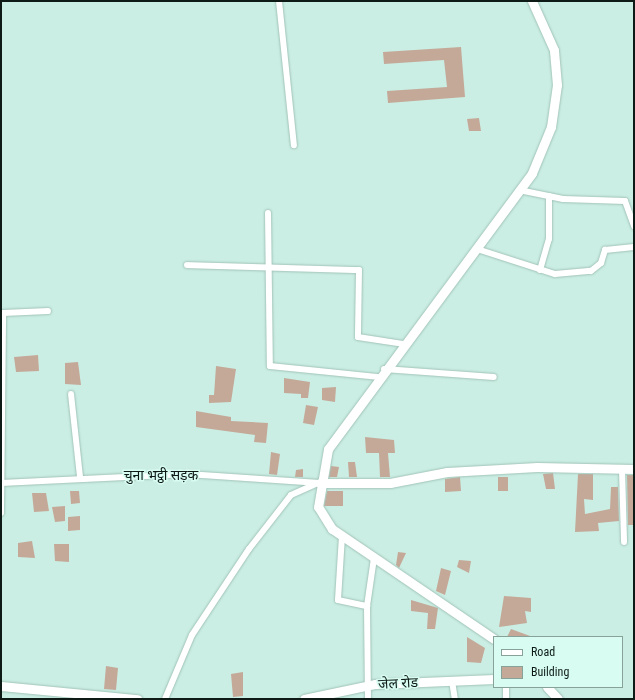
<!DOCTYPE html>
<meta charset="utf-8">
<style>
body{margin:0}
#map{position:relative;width:635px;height:700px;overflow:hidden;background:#cbeee4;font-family:"Roboto Condensed","Noto Sans Devanagari",sans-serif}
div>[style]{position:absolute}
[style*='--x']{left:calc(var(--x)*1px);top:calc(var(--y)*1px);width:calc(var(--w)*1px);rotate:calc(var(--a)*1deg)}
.building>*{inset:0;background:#c4a999}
.roads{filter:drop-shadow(0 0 1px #a1c3b8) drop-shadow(0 0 1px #a1c3b8)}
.street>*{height:6px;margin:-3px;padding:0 3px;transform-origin:3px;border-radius:3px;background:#fff}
.secondary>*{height:9px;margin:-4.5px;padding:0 4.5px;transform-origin:4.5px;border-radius:4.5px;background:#fff}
span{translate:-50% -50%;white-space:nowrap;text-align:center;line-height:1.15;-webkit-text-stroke:3px #d8fcf1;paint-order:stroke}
.street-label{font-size:14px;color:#0d1a16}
.frame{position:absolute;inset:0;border:2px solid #0d1a16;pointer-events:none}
.legend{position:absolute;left:493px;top:636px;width:130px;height:52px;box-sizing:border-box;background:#d8fcf1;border:1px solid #87a299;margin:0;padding:5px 7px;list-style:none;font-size:12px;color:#0d1a16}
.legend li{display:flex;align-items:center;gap:8px;height:20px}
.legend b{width:20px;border:1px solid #87a299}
</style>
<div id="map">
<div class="building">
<i style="clip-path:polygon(461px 47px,465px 97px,388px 103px,387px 91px,447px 87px,444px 60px,384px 64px,383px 52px)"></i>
<i style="clip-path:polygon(479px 118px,481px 131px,469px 131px,467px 119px)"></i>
<i style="clip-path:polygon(38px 355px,39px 371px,16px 372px,14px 357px)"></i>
<i style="clip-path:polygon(78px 362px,81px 385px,65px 384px,65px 363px)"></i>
<i style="clip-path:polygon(216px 366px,236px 369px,231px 402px,209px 403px,209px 395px,214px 395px)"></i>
<i style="clip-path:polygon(284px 378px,310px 382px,308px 398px,301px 398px,301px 394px,284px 393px)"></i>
<i style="clip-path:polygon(336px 387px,335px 402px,322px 400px,322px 388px)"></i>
<i style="clip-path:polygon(306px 405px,318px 407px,314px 425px,303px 423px)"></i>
<i style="clip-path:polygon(196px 411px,231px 417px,231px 421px,268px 423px,266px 443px,254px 442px,255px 435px,196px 427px)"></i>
<i style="clip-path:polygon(365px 437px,394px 440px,395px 453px,388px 453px,390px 477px,380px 477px,379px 453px,366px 453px)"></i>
<i style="clip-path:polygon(271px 452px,280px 454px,277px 475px,269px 474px)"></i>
<i style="clip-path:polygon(348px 462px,355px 462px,357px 477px,349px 477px)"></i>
<i style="clip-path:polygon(331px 466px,339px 467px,337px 477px,329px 477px)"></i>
<i style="clip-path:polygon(303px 469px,303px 477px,295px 477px,296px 470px)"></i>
<i style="clip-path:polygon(553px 473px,555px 489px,546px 489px,543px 474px)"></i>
<i style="clip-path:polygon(578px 474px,593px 474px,593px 500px,584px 499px,585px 514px,610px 509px,611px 487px,618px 487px,619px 521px,598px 523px,599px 531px,575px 532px)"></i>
<i style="clip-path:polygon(627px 475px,634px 475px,634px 525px,628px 525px)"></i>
<i style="clip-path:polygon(460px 477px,461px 491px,445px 492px,445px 479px)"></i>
<i style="clip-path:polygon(498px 477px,508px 477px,508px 491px,498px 491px)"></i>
<i style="clip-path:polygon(70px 491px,79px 491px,80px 503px,71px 504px)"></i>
<i style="clip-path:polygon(327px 491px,343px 491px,343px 506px,324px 506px)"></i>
<i style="clip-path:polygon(32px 493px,46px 493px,49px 511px,34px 512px)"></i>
<i style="clip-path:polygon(65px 506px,65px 521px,55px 522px,52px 507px)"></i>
<i style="clip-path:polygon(80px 516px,80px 530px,68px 531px,68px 517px)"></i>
<i style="clip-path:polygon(32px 541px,35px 558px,18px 557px,18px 543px)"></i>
<i style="clip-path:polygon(54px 544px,69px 544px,69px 562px,55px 561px)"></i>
<i style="clip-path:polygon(398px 552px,406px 553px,399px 568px,396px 565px)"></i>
<i style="clip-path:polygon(459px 560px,471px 561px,469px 573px,457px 567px)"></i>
<i style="clip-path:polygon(441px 568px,451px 571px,445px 595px,436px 591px)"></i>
<i style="clip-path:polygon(504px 596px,531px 598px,531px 612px,525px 611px,527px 623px,499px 627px)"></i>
<i style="clip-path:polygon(411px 600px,438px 608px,435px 629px,427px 629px,428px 613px,411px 611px)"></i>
<i style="clip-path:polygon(511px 629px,530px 636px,530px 637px,507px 637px)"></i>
<i style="clip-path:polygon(467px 637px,485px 648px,481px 663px,467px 662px)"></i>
<i style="clip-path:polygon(106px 666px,118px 668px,116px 690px,104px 689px)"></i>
<i style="clip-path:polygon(243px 672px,243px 696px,233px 697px,231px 674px)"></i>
</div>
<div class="roads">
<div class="street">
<i style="--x:279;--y:1;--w:145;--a:84.1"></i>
<i style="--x:519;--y:190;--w:45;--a:11.6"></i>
<i style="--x:563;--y:199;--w:62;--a:1.8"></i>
<i style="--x:625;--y:201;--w:27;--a:70"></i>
<i style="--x:268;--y:213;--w:153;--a:89.3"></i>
<i style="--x:270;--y:366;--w:110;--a:5.8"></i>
<i style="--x:477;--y:249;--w:82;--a:17.8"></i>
<i style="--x:555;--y:274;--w:36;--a:-5"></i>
<i style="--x:591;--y:271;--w:13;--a:-39"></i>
<i style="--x:601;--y:263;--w:14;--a:-73"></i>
<i style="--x:605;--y:250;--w:29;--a:-6"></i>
<i style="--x:187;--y:265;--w:172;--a:1.7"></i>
<i style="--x:359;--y:270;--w:67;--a:90.9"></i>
<i style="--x:358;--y:337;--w:47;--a:8.7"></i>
<i style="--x:540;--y:270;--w:32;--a:-74"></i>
<i style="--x:549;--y:239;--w:43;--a:-90"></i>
<i style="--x:384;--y:369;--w:110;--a:4.2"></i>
<i style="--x:71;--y:394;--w:83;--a:83.8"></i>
<i style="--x:622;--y:469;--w:73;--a:88.4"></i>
<i style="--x:1;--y:483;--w:186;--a:-2.8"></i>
<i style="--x:187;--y:474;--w:133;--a:3.9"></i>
<i style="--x:1;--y:513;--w:200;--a:-89.4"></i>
<i style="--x:3;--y:313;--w:45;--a:-2.5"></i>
<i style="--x:342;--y:536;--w:64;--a:93.6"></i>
<i style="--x:338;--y:600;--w:30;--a:12"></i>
<i style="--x:367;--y:606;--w:93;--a:89.4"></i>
<i style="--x:367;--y:606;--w:49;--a:-81.7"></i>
<i style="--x:452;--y:681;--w:18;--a:81"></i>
<i style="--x:506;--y:687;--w:12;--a:90"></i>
<i style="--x:165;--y:699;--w:69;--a:-67.1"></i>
<i style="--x:192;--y:635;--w:103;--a:-56.5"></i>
<i style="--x:249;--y:549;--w:68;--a:-52.1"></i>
<i style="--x:291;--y:495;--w:27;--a:-24"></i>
</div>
<div class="secondary">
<i style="--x:320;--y:483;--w:70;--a:0"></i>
<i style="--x:390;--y:483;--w:58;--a:-10.9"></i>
<i style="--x:447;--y:472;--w:90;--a:-3.2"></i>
<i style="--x:537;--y:467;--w:97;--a:1.2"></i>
<i style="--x:494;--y:639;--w:196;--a:-145.8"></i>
<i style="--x:332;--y:529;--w:26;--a:-122"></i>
<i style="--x:318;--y:507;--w:59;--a:-80.2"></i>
<i style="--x:328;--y:449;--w:343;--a:-53.5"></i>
<i style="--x:532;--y:173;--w:50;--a:-67.6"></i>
<i style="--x:551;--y:127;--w:42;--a:-81.9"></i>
<i style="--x:557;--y:85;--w:35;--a:-95"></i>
<i style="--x:554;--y:50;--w:54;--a:-114.2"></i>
<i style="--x:1;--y:686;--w:137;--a:5.5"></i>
<i style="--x:547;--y:687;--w:16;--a:47"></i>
<i style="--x:304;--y:699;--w:73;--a:-11.9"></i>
<i style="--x:375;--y:684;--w:119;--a:-2.4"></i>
</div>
</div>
<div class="street-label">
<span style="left:161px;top:475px">चुना भट्ठी सड़क</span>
<span style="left:398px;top:683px;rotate:-3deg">जेल रोड</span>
</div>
<div class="frame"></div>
<ul class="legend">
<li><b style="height:5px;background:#fff"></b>Road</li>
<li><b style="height:11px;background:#c4a999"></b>Building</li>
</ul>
</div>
